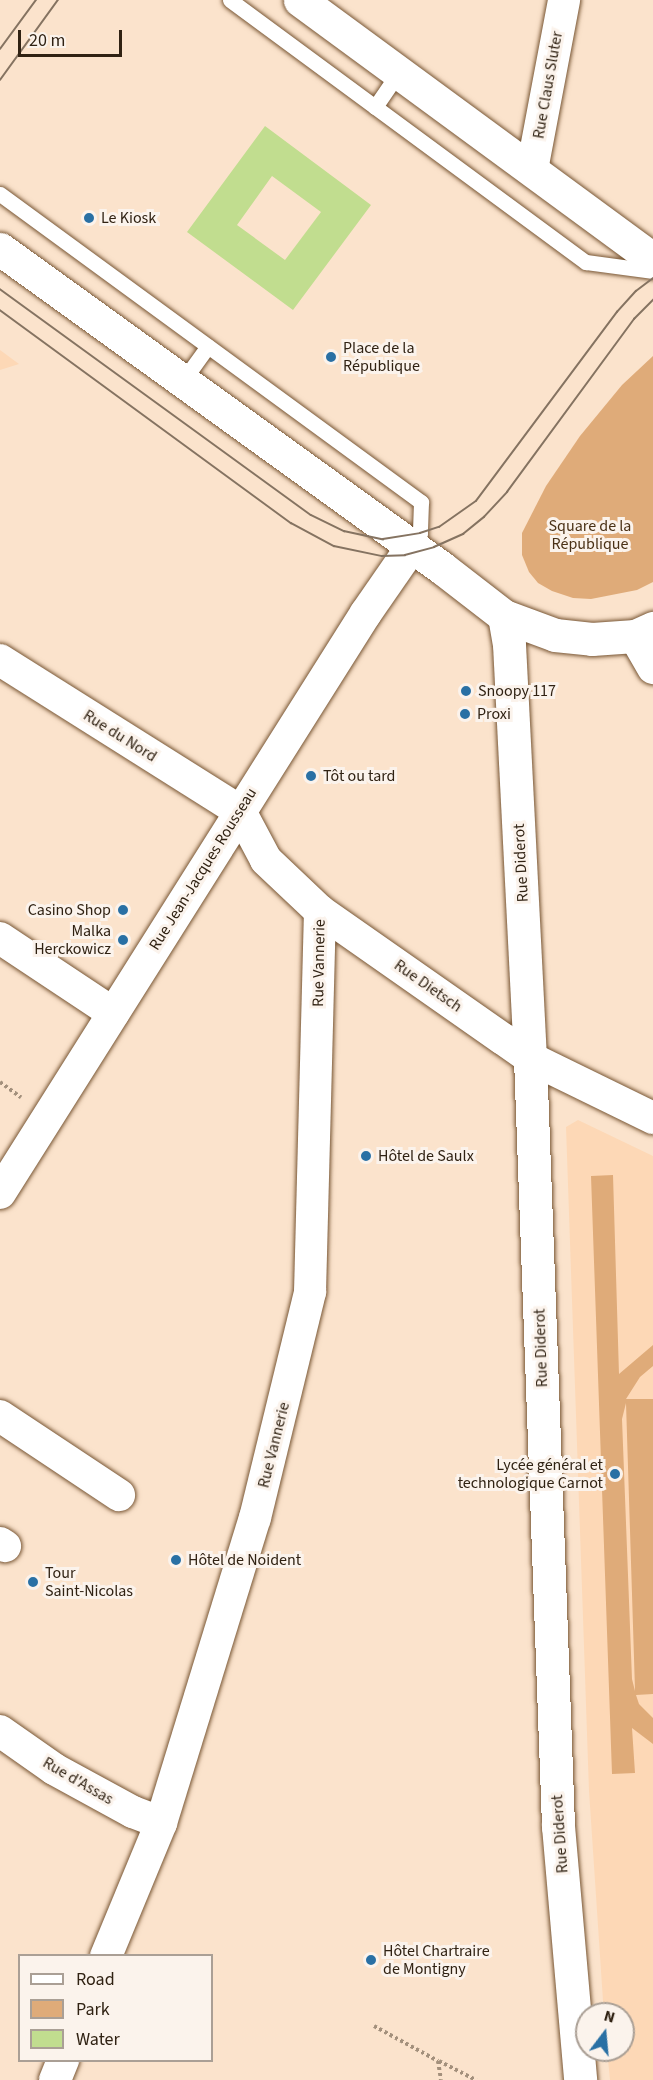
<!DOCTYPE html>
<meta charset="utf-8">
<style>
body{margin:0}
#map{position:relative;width:653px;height:2080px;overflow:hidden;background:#fbe3cc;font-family:"Source Sans 3",sans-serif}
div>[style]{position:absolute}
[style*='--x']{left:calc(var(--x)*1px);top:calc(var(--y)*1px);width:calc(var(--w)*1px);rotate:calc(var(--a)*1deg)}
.built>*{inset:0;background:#fdd8b6}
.green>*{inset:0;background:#dfab79}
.water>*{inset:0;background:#c1dd8f}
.path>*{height:4px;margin-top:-2px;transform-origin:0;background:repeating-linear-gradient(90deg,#a3907c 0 3px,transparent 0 6px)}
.roads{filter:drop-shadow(0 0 2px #785634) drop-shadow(0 0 2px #785634)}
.lane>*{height:15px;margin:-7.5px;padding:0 7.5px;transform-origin:7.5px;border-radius:7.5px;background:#fff}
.street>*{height:32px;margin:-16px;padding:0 16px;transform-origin:16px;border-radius:16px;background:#fff}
.secondary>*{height:33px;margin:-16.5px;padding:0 16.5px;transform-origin:16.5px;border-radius:16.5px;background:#fff}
.tram>*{height:1.5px;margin:-0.75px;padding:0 0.75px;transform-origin:0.75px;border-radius:0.75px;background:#857361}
.dots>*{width:16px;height:16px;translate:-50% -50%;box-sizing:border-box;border:3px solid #fbf3ec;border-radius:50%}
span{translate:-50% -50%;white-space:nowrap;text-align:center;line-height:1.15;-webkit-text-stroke:6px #fbf3ec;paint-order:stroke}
.street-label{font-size:16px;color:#302213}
.poi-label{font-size:16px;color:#302213}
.left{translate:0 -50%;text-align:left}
.right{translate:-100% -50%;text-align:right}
.park-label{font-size:16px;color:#4a3116}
.legend{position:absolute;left:18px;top:1954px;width:195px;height:108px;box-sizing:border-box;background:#fbf3ec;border:2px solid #aa9f95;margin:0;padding:8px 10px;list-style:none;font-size:18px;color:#302213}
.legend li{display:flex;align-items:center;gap:12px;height:30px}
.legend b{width:30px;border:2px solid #aa9f95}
.north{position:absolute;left:575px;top:2002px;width:60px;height:60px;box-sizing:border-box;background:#fbf3ec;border:2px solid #aa9f95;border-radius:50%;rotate:16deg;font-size:16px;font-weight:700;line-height:24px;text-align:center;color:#302213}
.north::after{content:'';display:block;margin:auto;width:21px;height:27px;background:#2970a4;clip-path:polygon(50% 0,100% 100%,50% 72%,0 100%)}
.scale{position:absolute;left:18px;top:30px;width:104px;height:27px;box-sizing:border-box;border:3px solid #302213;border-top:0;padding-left:8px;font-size:18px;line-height:21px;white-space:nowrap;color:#302213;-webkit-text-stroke:4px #fbf3ec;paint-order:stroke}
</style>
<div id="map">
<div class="built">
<i style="clip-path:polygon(0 350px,19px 364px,0 370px)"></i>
<i style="clip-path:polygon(578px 1120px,653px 1156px,653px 2080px,610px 2080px,607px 2050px,623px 2050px,623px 2014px,604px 2014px,603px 2001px,589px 1791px,566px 1127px)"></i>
</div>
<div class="green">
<i style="clip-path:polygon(653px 356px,653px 582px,637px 590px,591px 599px,573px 598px,552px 591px,538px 583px,529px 572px,522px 555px,522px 533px,546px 486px,580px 436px,622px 385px)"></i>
<i style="clip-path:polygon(evenodd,613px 1175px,619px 1374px,653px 1345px,653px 1366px,640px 1377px,626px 1399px,653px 1399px,653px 1694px,636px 1695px,639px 1704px,653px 1718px,653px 1744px,632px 1728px,635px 1773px,612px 1774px,591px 1176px,613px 1175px,626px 1403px,635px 1690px,635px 1691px,632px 1679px,622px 1419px,626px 1403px)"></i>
</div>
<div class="water">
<i style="clip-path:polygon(evenodd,265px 126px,371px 205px,293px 310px,187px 232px,265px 126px,272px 176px,321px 212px,285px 260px,237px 225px,272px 176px)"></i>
</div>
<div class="path">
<i style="--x:0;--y:1082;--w:26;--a:36"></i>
<i style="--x:374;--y:2026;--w:73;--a:28.7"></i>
<i style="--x:438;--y:2061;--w:19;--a:81"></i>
<i style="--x:439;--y:2061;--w:42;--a:27.2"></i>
</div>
<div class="roads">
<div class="lane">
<i style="--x:230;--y:0;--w:442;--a:36.4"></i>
<i style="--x:586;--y:262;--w:68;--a:7.7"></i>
<i style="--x:375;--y:107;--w:42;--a:-55.6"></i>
<i style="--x:0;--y:194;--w:522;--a:36.19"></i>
<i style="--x:421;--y:502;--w:31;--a:92"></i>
<i style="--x:420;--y:533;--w:17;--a:121"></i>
<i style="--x:182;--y:382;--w:44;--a:-54.2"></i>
</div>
<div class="street">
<i style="--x:532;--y:170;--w:173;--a:-79.3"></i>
<i style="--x:0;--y:660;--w:284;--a:32.2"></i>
<i style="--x:240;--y:811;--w:55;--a:62"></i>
<i style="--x:266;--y:860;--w:74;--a:43.4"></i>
<i style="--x:320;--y:911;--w:223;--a:35"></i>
<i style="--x:503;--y:1039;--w:33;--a:35"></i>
<i style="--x:530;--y:1058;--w:137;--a:26"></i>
<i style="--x:0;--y:938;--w:136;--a:33.6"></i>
<i style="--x:0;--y:1193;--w:686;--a:-57.75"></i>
<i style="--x:366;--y:613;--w:79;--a:-55.3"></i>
<i style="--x:0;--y:1416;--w:143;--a:33.6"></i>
<i style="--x:0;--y:1543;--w:6;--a:31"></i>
<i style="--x:0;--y:1731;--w:66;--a:35.1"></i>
<i style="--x:54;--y:1769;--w:90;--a:28.6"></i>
<i style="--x:133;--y:1812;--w:30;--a:21"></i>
<i style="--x:106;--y:1956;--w:144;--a:-67.5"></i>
<i style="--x:161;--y:1823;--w:319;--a:-72.9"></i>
<i style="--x:255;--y:1518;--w:233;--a:-76.3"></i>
<i style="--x:310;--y:1292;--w:381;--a:-88.5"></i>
<i style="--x:55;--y:2080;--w:22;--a:-68"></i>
</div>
<div class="secondary">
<i style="--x:300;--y:0;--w:438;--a:36.3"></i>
<i style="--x:0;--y:249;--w:545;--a:35.82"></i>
<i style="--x:442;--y:568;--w:78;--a:37.7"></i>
<i style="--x:504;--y:616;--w:54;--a:20.4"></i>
<i style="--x:555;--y:635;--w:37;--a:6"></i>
<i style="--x:592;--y:639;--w:43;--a:-4"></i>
<i style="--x:635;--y:636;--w:20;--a:-24"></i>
<i style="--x:504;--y:616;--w:28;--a:80"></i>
<i style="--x:509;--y:644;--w:415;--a:87.1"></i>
<i style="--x:530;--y:1058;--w:769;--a:87.91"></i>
<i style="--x:558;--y:1826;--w:255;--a:85"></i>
<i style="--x:635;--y:636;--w:36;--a:60"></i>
</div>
</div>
<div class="tram">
<i style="--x:0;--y:49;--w:61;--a:-53.7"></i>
<i style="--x:0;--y:80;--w:99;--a:-54.1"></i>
<i style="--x:0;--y:289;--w:384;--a:36"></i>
<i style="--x:311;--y:515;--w:37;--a:26"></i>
<i style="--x:344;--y:531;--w:40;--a:12"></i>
<i style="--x:383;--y:539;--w:37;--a:-9"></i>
<i style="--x:420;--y:533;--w:20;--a:-18"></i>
<i style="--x:439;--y:527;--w:45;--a:-35.1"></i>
<i style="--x:476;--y:501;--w:236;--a:-53.3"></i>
<i style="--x:617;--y:312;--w:28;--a:-48"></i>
<i style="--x:636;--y:291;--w:21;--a:-37"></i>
<i style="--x:0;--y:310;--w:361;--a:36.2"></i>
<i style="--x:291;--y:523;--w:49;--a:28.1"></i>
<i style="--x:334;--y:546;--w:49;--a:11.8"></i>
<i style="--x:382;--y:556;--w:23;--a:-2"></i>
<i style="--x:405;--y:555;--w:30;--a:-15"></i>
<i style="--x:434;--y:547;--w:32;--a:-24"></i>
<i style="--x:463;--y:534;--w:27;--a:-39"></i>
<i style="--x:484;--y:517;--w:34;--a:-47"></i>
<i style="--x:507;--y:492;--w:215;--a:-53.7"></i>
<i style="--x:634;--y:319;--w:27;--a:-45"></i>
</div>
<div class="dots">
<i style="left:89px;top:218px;background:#2970a4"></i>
<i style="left:331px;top:357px;background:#2970a4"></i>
<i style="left:466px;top:691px;background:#2970a4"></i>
<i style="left:465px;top:714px;background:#2970a4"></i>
<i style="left:311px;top:776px;background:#2970a4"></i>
<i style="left:123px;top:910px;background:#2970a4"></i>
<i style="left:123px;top:940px;background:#2970a4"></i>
<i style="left:366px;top:1156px;background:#2970a4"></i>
<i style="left:615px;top:1474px;background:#2970a4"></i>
<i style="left:176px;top:1560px;background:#2970a4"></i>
<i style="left:33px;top:1582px;background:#2970a4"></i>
<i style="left:371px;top:1960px;background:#2970a4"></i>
</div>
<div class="street-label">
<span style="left:548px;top:85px;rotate:-80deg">Rue Claus Sluter</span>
<span style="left:120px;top:736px;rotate:32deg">Rue du Nord</span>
<span style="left:521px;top:863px;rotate:-93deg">Rue Diderot</span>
<span style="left:203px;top:869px;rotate:-58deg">Rue Jean-Jacques Rousseau</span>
<span style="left:319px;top:963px;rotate:-89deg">Rue Vannerie</span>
<span style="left:428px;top:986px;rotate:35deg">Rue Dietsch</span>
<span style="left:541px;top:1348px;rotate:-92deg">Rue Diderot</span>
<span style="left:274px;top:1445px;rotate:-76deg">Rue Vannerie</span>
<span style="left:78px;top:1781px;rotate:30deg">Rue d'Assas</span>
<span style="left:560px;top:1834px;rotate:-94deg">Rue Diderot</span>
</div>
<div class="poi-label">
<span class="left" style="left:101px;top:218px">Le Kiosk</span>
<span class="left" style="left:343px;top:357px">Place de la<br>République</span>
<span class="left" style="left:478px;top:691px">Snoopy 117</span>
<span class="left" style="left:477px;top:714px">Proxi</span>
<span class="left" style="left:323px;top:776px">Tôt ou tard</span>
<span class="right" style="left:111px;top:910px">Casino Shop</span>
<span class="right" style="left:111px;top:940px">Malka<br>Herckowicz</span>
<span class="left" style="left:378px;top:1156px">Hôtel de Saulx</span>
<span class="right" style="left:603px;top:1474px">Lycée général et<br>technologique Carnot</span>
<span class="left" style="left:188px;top:1560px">Hôtel de Noident</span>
<span class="left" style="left:45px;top:1582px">Tour<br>Saint-Nicolas</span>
<span class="left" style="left:383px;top:1960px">Hôtel Chartraire<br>de Montigny</span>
</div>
<div class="park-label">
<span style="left:590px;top:535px">Square de la<br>République</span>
</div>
<ul class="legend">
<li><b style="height:8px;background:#fff"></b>Road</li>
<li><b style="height:16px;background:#dfab79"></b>Park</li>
<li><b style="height:16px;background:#c1dd8f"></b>Water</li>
</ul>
<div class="north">N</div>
<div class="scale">20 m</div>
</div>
